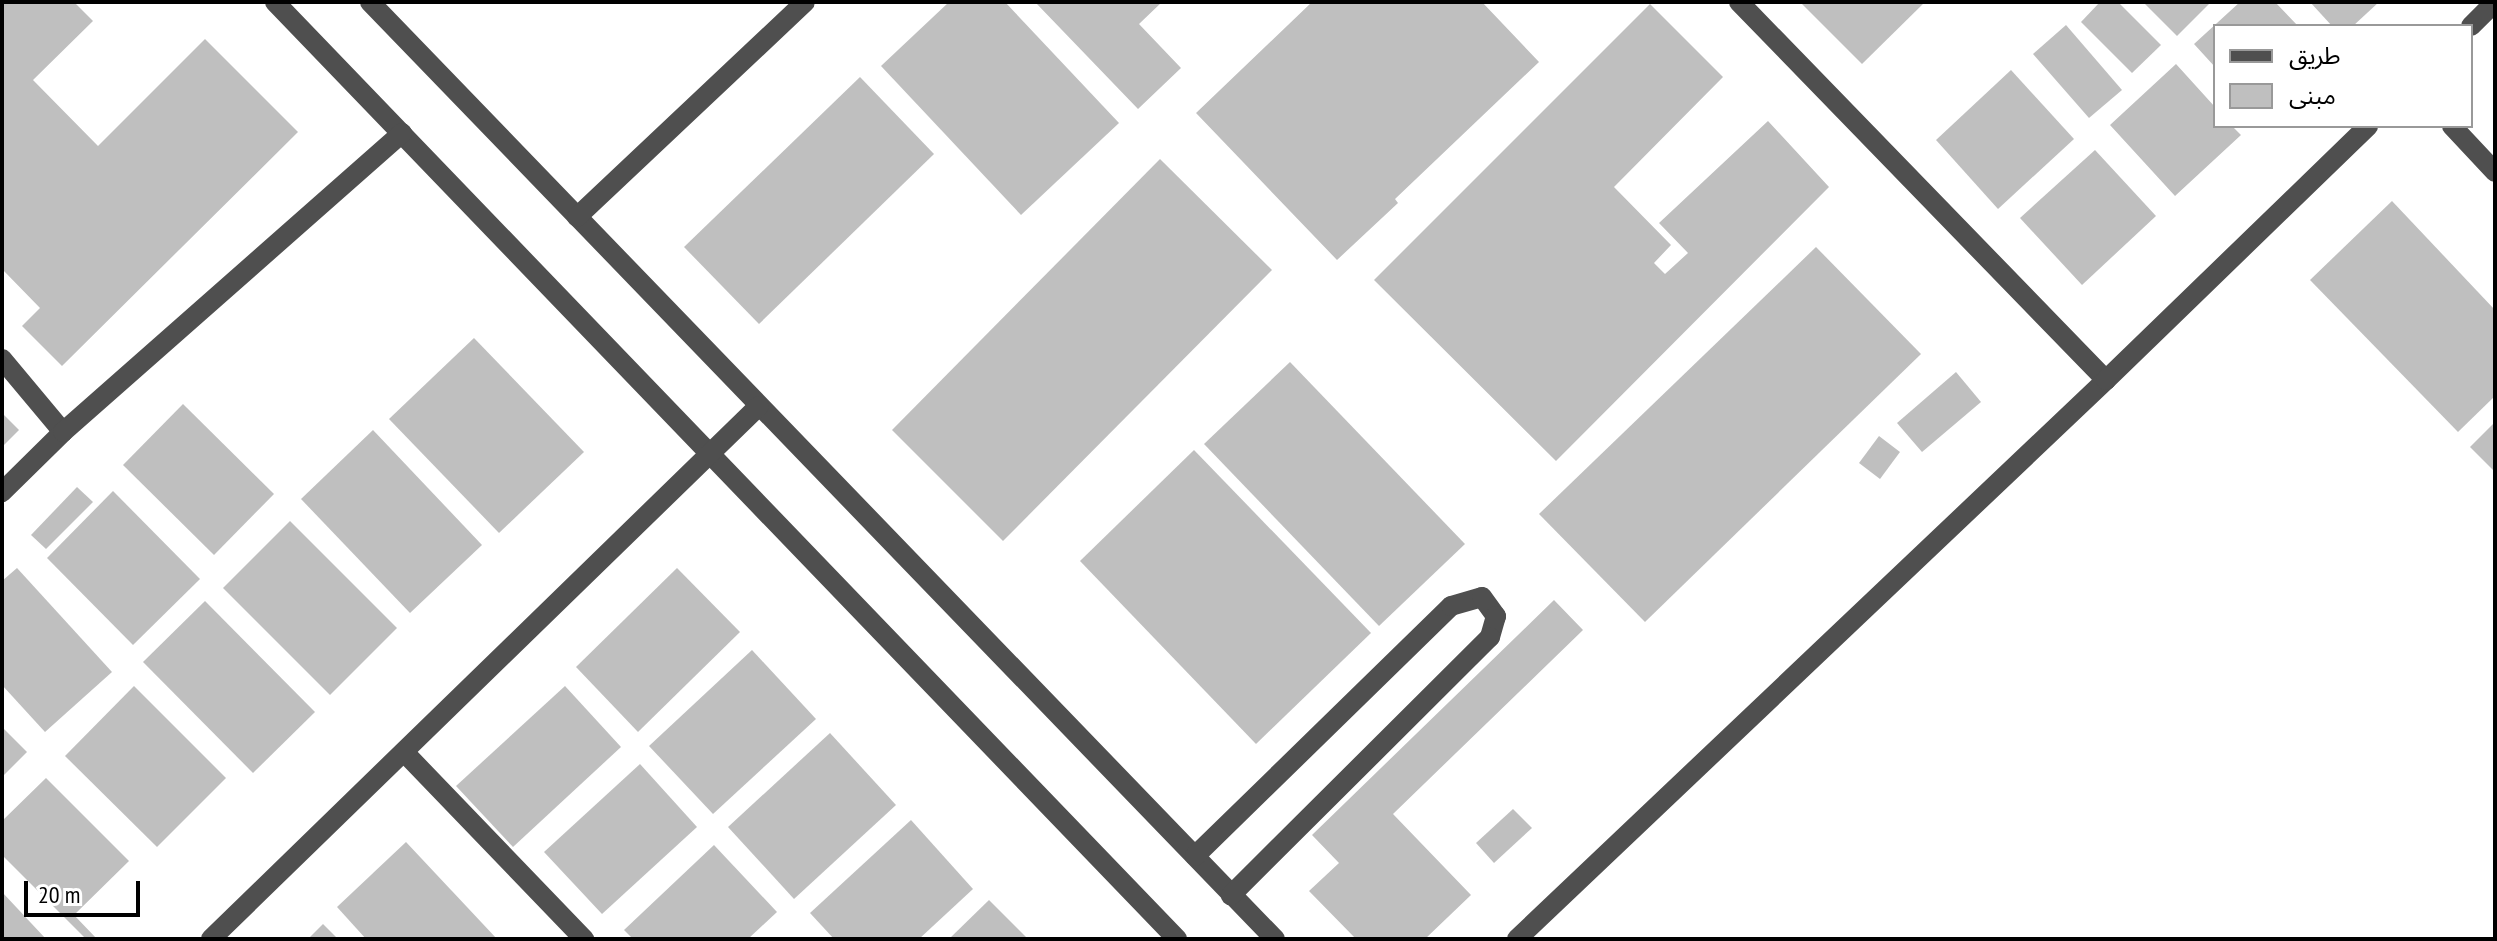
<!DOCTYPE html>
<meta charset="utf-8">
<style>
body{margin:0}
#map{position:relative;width:2497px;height:941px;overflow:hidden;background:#fff;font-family:"PT Sans Narrow","Noto Sans Arabic",sans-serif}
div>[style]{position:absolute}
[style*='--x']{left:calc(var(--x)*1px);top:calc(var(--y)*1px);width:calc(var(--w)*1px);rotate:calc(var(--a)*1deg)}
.building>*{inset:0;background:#bfbfbf}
.minor>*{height:20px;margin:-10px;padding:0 10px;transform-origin:10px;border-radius:10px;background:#4f4f4f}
span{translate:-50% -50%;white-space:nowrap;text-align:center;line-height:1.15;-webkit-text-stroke:6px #fff;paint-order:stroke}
.frame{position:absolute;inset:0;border:4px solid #000;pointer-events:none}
.legend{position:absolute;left:2213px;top:24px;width:260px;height:104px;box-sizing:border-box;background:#fff;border:2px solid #999;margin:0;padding:10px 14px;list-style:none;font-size:24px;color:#000}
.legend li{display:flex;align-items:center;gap:16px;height:40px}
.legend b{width:40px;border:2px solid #999}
.scale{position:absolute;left:24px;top:881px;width:116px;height:36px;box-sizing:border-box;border:4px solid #000;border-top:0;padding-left:10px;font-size:24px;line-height:28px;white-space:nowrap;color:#000;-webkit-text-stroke:6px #fff;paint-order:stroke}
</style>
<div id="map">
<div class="building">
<i style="clip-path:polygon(2px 2px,74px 2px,93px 21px,33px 80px,98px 146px,205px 39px,298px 132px,62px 366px,22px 326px,40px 308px,2px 269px)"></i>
<i style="clip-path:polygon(949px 2px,1005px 2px,1119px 123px,1021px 215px,881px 66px)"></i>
<i style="clip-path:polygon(1035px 2px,1162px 2px,1139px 24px,1181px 68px,1138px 109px)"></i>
<i style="clip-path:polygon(1312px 2px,1482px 2px,1539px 62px,1395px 199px,1398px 203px,1337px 260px,1196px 113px)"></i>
<i style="clip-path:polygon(1800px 2px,1925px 2px,1862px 64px)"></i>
<i style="clip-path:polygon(2100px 2px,2118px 2px,2161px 45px,2132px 73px,2081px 22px)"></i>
<i style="clip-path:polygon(2143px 2px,2211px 2px,2177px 36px)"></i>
<i style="clip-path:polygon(2240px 2px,2275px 2px,2298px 26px,2215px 26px,2215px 67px,2194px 44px)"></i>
<i style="clip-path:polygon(2310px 2px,2379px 2px,2353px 26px,2332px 26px)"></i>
<i style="clip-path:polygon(1650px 4px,1723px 77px,1614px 187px,1671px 245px,1654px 263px,1665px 274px,1688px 253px,1659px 223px,1768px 121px,1829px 187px,1556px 461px,1374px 280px)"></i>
<i style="clip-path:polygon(2066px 25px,2122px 90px,2089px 118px,2033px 54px)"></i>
<i style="clip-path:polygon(2176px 64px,2215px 107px,2215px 126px,2232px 126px,2241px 135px,2175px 196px,2110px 125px)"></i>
<i style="clip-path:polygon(2011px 70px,2074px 139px,1998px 209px,1936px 140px)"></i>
<i style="clip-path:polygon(860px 77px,934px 154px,759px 324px,684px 247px)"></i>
<i style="clip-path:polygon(2095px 150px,2156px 216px,2082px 285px,2020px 218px)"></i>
<i style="clip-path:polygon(1160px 159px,1272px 270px,1003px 541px,892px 430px)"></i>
<i style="clip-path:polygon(2392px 201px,2495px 310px,2495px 396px,2458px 432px,2310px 280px)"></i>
<i style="clip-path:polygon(1816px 247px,1921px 354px,1645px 622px,1539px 514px)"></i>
<i style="clip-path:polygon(474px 338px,584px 452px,499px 533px,389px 419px)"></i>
<i style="clip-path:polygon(1290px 362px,1465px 544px,1379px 626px,1204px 444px)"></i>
<i style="clip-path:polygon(1956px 372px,1981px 402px,1922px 452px,1897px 423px)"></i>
<i style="clip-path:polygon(183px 404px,274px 494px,214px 555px,123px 465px)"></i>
<i style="clip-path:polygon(2px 413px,19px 430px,2px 447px)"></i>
<i style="clip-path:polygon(2495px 422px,2495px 472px,2470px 447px)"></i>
<i style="clip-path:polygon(373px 430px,482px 545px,410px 613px,301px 499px)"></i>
<i style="clip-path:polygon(1879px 436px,1900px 452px,1880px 479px,1859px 463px)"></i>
<i style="clip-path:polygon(1194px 450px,1371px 633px,1256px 744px,1080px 561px)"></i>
<i style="clip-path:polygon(77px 487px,93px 502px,46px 549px,31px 535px)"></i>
<i style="clip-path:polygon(113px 491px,200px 579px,133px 645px,47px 558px)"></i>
<i style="clip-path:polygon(290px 521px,397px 628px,330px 695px,223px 588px)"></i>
<i style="clip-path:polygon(17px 568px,112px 672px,45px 732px,2px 685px,2px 581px)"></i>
<i style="clip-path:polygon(677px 568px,740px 632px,638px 732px,576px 667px)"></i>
<i style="clip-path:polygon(1554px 600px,1583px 630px,1393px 814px,1471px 895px,1425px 939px,1356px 939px,1309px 891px,1339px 863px,1312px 835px)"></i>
<i style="clip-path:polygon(205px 601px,315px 712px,253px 773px,143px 662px)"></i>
<i style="clip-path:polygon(752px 650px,816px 719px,713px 814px,649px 746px)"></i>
<i style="clip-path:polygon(134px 686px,226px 778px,157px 847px,65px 756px)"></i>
<i style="clip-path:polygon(565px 686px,621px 747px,513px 847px,456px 786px)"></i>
<i style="clip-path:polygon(2px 727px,27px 752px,2px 777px)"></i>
<i style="clip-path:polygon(830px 733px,896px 805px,794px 899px,728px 827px)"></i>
<i style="clip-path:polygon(640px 764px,697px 827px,602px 914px,544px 852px)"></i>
<i style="clip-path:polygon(46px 778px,129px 861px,74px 915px,97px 939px,86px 939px,2px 855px,2px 821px)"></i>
<i style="clip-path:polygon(1513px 809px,1532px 828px,1494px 863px,1476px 843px)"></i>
<i style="clip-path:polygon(911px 820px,973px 889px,919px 939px,834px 939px,810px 913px)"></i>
<i style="clip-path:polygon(406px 842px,497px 939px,366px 939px,337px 907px)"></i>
<i style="clip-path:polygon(714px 845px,777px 912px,748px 939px,633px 939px,624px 930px)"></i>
<i style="clip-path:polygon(2px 892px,46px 939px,2px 939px)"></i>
<i style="clip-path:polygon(989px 900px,1028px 939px,949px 939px)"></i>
<i style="clip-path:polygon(323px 924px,338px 939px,308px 939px)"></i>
</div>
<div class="minor">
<i style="--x:275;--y:2;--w:1301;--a:46.09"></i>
<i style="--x:370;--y:2;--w:1303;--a:46"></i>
<i style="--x:1739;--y:2;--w:527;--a:45.85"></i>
<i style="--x:2471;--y:26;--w:34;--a:-45"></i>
<i style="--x:2452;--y:126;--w:63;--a:46.9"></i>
<i style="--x:577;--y:217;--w:313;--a:-43.3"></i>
<i style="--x:2;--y:359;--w:95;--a:50.1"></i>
<i style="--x:63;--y:432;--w:86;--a:135.5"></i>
<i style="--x:63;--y:432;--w:452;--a:-41.4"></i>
<i style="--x:404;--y:752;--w:260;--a:46.1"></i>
<i style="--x:1195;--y:856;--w:358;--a:-44.3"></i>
<i style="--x:1451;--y:606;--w:32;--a:-16"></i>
<i style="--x:1482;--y:597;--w:24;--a:54"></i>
<i style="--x:1496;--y:616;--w:22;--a:106"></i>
<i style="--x:1490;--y:637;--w:366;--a:135.1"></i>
<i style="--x:211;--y:939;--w:764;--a:-44.21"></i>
<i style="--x:1517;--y:939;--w:812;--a:-43.5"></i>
<i style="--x:2106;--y:380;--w:365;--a:-44.1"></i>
</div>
<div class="frame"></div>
<ul class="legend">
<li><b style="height:10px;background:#4f4f4f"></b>طريق</li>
<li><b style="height:22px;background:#bfbfbf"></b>مبنى</li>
</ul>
<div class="scale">20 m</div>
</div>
